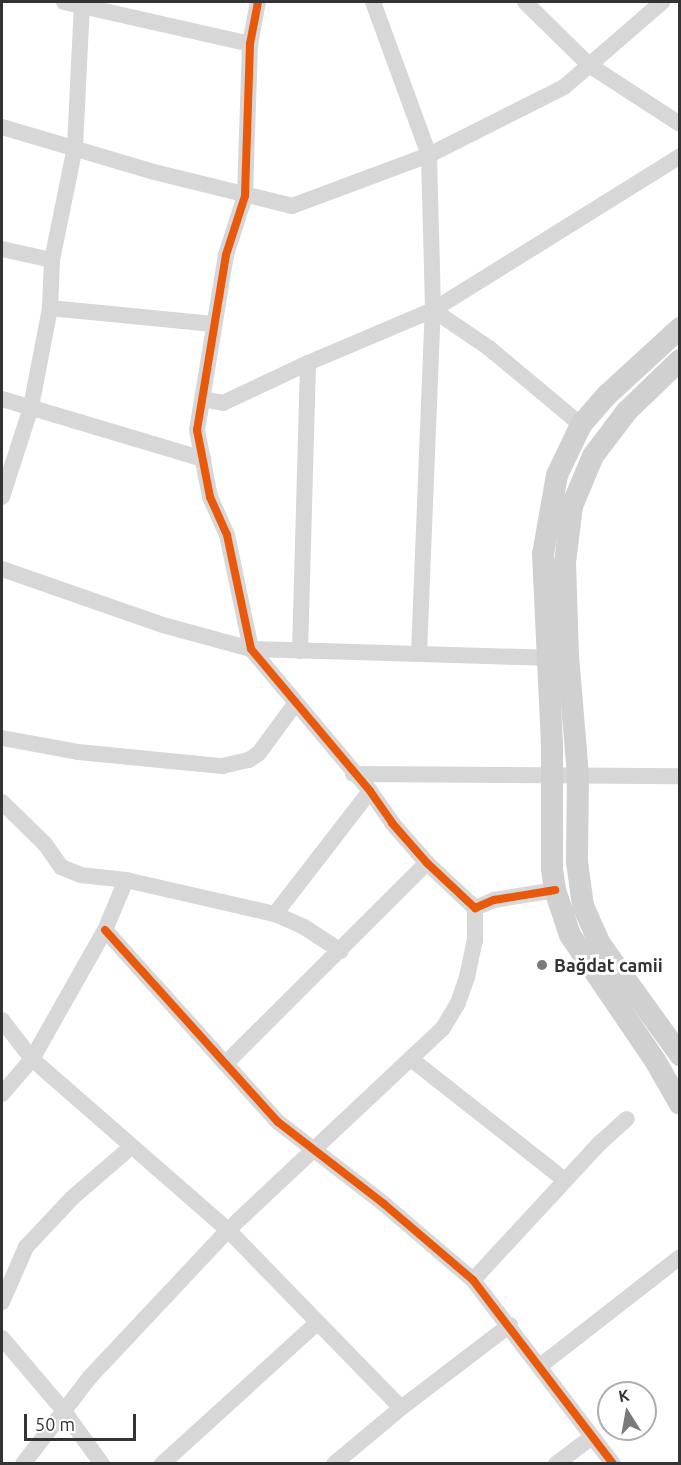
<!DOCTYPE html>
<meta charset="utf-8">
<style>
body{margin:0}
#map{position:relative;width:681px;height:1465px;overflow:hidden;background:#fff;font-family:Ubuntu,sans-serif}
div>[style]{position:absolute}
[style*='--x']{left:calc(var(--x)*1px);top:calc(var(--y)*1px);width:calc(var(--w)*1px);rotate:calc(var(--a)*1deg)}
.street>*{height:16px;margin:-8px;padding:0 8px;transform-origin:8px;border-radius:8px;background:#d7d7d7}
.secondary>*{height:22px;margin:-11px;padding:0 11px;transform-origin:11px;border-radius:11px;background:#d0d0d0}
.cycleway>*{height:8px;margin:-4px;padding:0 4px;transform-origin:4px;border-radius:4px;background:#e8590c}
.dots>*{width:16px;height:16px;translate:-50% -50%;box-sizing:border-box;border:3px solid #fff;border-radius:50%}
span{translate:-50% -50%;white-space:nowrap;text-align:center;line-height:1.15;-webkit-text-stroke:6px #fff;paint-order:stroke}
.poi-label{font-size:18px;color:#333;font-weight:700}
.left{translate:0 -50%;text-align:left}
.frame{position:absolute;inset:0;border:3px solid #333;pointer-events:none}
.north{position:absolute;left:597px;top:1381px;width:60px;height:60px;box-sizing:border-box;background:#fff;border:2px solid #adadad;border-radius:50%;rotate:349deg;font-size:16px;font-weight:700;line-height:24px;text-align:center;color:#333}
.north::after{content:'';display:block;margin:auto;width:21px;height:27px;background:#7a7a7a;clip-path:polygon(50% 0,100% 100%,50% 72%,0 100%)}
.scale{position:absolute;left:24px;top:1414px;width:112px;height:27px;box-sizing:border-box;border:3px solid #333;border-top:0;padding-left:8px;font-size:18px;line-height:21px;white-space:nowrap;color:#333;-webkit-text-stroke:4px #fff;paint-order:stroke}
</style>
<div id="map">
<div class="street">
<i style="--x:64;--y:2;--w:191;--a:12.7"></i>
<i style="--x:258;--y:2;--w:43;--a:100.8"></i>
<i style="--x:250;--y:44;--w:152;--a:91.9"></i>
<i style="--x:245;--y:196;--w:62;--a:107.9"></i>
<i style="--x:226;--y:255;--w:177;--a:99.4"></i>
<i style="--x:197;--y:430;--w:68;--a:79"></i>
<i style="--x:210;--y:497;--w:42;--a:65.9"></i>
<i style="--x:227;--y:535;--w:116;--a:78.1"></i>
<i style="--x:251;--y:649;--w:185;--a:50"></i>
<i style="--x:370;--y:791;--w:39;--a:55"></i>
<i style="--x:392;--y:823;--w:53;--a:48.8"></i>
<i style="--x:427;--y:863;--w:66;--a:43.2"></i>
<i style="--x:475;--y:908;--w:21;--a:-23"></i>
<i style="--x:494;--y:900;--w:62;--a:-9.3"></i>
<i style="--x:373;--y:2;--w:163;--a:69.9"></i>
<i style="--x:429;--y:155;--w:155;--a:88.5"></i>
<i style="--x:433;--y:310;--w:68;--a:34.2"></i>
<i style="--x:489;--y:348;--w:120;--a:39.9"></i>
<i style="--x:525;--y:2;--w:90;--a:44.5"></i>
<i style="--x:589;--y:65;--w:108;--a:33"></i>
<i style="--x:2;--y:127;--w:159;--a:16.5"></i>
<i style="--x:154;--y:172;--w:142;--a:13.8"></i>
<i style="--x:292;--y:206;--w:146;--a:-20.4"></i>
<i style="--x:429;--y:155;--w:151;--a:-26.7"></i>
<i style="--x:564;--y:87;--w:130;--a:-40.9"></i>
<i style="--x:2;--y:249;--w:51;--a:12.4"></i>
<i style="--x:50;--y:308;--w:164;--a:5.6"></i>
<i style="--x:2;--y:399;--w:210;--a:16.6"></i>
<i style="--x:203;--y:399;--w:20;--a:11"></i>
<i style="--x:223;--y:403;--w:94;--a:-25.2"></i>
<i style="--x:308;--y:363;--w:136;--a:-23"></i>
<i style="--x:433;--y:310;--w:291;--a:-31.9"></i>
<i style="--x:2;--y:497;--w:95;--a:-72.1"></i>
<i style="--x:31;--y:407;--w:101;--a:-79.1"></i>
<i style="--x:50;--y:308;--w:48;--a:-87.6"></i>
<i style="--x:52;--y:260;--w:115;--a:-78.5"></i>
<i style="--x:75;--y:147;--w:145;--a:-87.2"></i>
<i style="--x:2;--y:569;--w:170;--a:19.2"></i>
<i style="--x:163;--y:625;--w:91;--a:15.3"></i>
<i style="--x:251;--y:649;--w:296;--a:1.7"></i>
<i style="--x:300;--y:651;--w:288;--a:-88.4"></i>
<i style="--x:419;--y:653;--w:343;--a:-87.7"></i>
<i style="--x:2;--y:738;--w:77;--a:10.4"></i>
<i style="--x:78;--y:752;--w:145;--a:5.6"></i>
<i style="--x:222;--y:766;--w:28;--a:-13"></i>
<i style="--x:249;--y:760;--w:12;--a:-35"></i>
<i style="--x:259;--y:753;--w:61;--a:-53.7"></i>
<i style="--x:353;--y:774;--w:327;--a:0.4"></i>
<i style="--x:2;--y:802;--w:60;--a:44.3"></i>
<i style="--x:45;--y:844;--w:28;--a:55"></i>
<i style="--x:61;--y:867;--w:22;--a:22"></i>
<i style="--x:81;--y:875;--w:45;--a:6.3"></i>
<i style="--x:126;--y:880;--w:153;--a:12.9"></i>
<i style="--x:275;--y:914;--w:32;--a:24"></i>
<i style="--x:304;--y:927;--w:44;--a:33"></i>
<i style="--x:275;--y:914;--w:155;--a:-52.3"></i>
<i style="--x:105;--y:930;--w:258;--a:48"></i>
<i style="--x:278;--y:1122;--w:134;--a:37.7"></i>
<i style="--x:384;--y:1204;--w:117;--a:40.5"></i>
<i style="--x:473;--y:1280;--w:231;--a:52.7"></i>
<i style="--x:2;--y:1020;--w:49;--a:52.4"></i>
<i style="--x:32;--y:1059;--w:260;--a:41.1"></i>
<i style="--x:228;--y:1230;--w:248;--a:45.8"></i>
<i style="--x:411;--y:1059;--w:196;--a:38.2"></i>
<i style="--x:226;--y:1063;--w:284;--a:-44.9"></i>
<i style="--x:2;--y:1094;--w:46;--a:-49.4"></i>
<i style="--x:32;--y:1059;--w:148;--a:-60.5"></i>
<i style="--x:105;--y:930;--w:54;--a:-67.2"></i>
<i style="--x:473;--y:1280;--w:187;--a:-47.2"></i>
<i style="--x:600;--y:1143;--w:36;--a:-42"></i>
<i style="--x:2;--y:1302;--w:60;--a:-66.4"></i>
<i style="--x:26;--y:1247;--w:67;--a:-46.8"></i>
<i style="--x:72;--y:1198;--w:78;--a:-40.8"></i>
<i style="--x:2;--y:1338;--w:94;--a:49.7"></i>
<i style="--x:63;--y:1410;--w:67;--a:54.2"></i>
<i style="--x:540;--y:1366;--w:177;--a:-37.9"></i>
<i style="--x:23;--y:1464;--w:110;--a:-52.4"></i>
<i style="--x:90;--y:1377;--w:202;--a:-46.8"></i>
<i style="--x:228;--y:1230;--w:295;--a:-43.2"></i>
<i style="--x:443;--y:1028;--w:29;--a:-59"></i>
<i style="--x:458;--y:1003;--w:28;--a:-71"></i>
<i style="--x:467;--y:977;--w:38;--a:-78"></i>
<i style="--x:475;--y:940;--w:32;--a:-90"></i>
<i style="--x:162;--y:1464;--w:210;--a:-42.3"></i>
<i style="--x:334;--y:1464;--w:87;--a:-39.9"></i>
<i style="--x:401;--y:1408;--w:137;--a:-37.3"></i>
<i style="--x:556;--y:1464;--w:45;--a:-36.9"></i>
</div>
<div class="secondary">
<i style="--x:680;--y:328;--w:100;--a:137.4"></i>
<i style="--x:606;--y:396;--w:38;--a:131"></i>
<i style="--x:581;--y:425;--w:55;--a:115.6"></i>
<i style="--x:557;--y:475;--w:80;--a:100"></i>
<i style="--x:543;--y:554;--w:190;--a:87.3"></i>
<i style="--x:552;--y:744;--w:125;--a:90"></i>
<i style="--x:552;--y:869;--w:21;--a:82"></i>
<i style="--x:555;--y:890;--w:47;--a:71.6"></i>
<i style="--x:570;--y:935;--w:153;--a:55.9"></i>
<i style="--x:656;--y:1062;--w:48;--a:60.3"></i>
<i style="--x:680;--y:360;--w:74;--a:136.1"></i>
<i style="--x:627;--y:411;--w:56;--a:127.1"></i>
<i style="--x:593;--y:456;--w:54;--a:112.8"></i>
<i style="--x:572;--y:506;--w:56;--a:97.1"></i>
<i style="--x:565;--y:562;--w:94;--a:88.2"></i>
<i style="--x:568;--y:656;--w:119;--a:85.2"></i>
<i style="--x:578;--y:775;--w:87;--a:90.7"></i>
<i style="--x:577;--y:862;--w:44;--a:82.2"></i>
<i style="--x:583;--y:906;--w:42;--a:65.9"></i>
<i style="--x:600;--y:944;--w:137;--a:54.2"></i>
</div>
<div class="cycleway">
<i style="--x:258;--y:2;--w:43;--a:100.8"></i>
<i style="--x:250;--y:44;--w:152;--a:91.9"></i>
<i style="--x:245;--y:196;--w:62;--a:107.9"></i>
<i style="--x:226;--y:255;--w:177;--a:99.4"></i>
<i style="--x:197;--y:430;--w:68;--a:79"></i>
<i style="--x:210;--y:497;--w:42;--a:65.9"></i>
<i style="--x:227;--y:535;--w:116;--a:78.1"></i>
<i style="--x:251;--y:649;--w:185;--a:50"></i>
<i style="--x:370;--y:791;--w:39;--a:55"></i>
<i style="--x:392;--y:823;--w:53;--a:48.8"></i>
<i style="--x:427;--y:863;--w:66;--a:43.2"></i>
<i style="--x:475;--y:908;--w:21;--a:-23"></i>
<i style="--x:494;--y:900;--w:62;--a:-9.3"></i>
<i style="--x:105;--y:930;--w:258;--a:48"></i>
<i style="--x:278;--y:1122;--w:134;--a:37.7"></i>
<i style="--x:384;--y:1204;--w:117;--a:40.5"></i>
<i style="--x:473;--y:1280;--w:231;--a:52.7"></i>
</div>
<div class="dots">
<i style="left:542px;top:965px;background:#7a7a7a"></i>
</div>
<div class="poi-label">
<span class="left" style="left:554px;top:965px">Bağdat camii</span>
</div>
<div class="frame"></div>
<div class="north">K</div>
<div class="scale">50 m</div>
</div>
